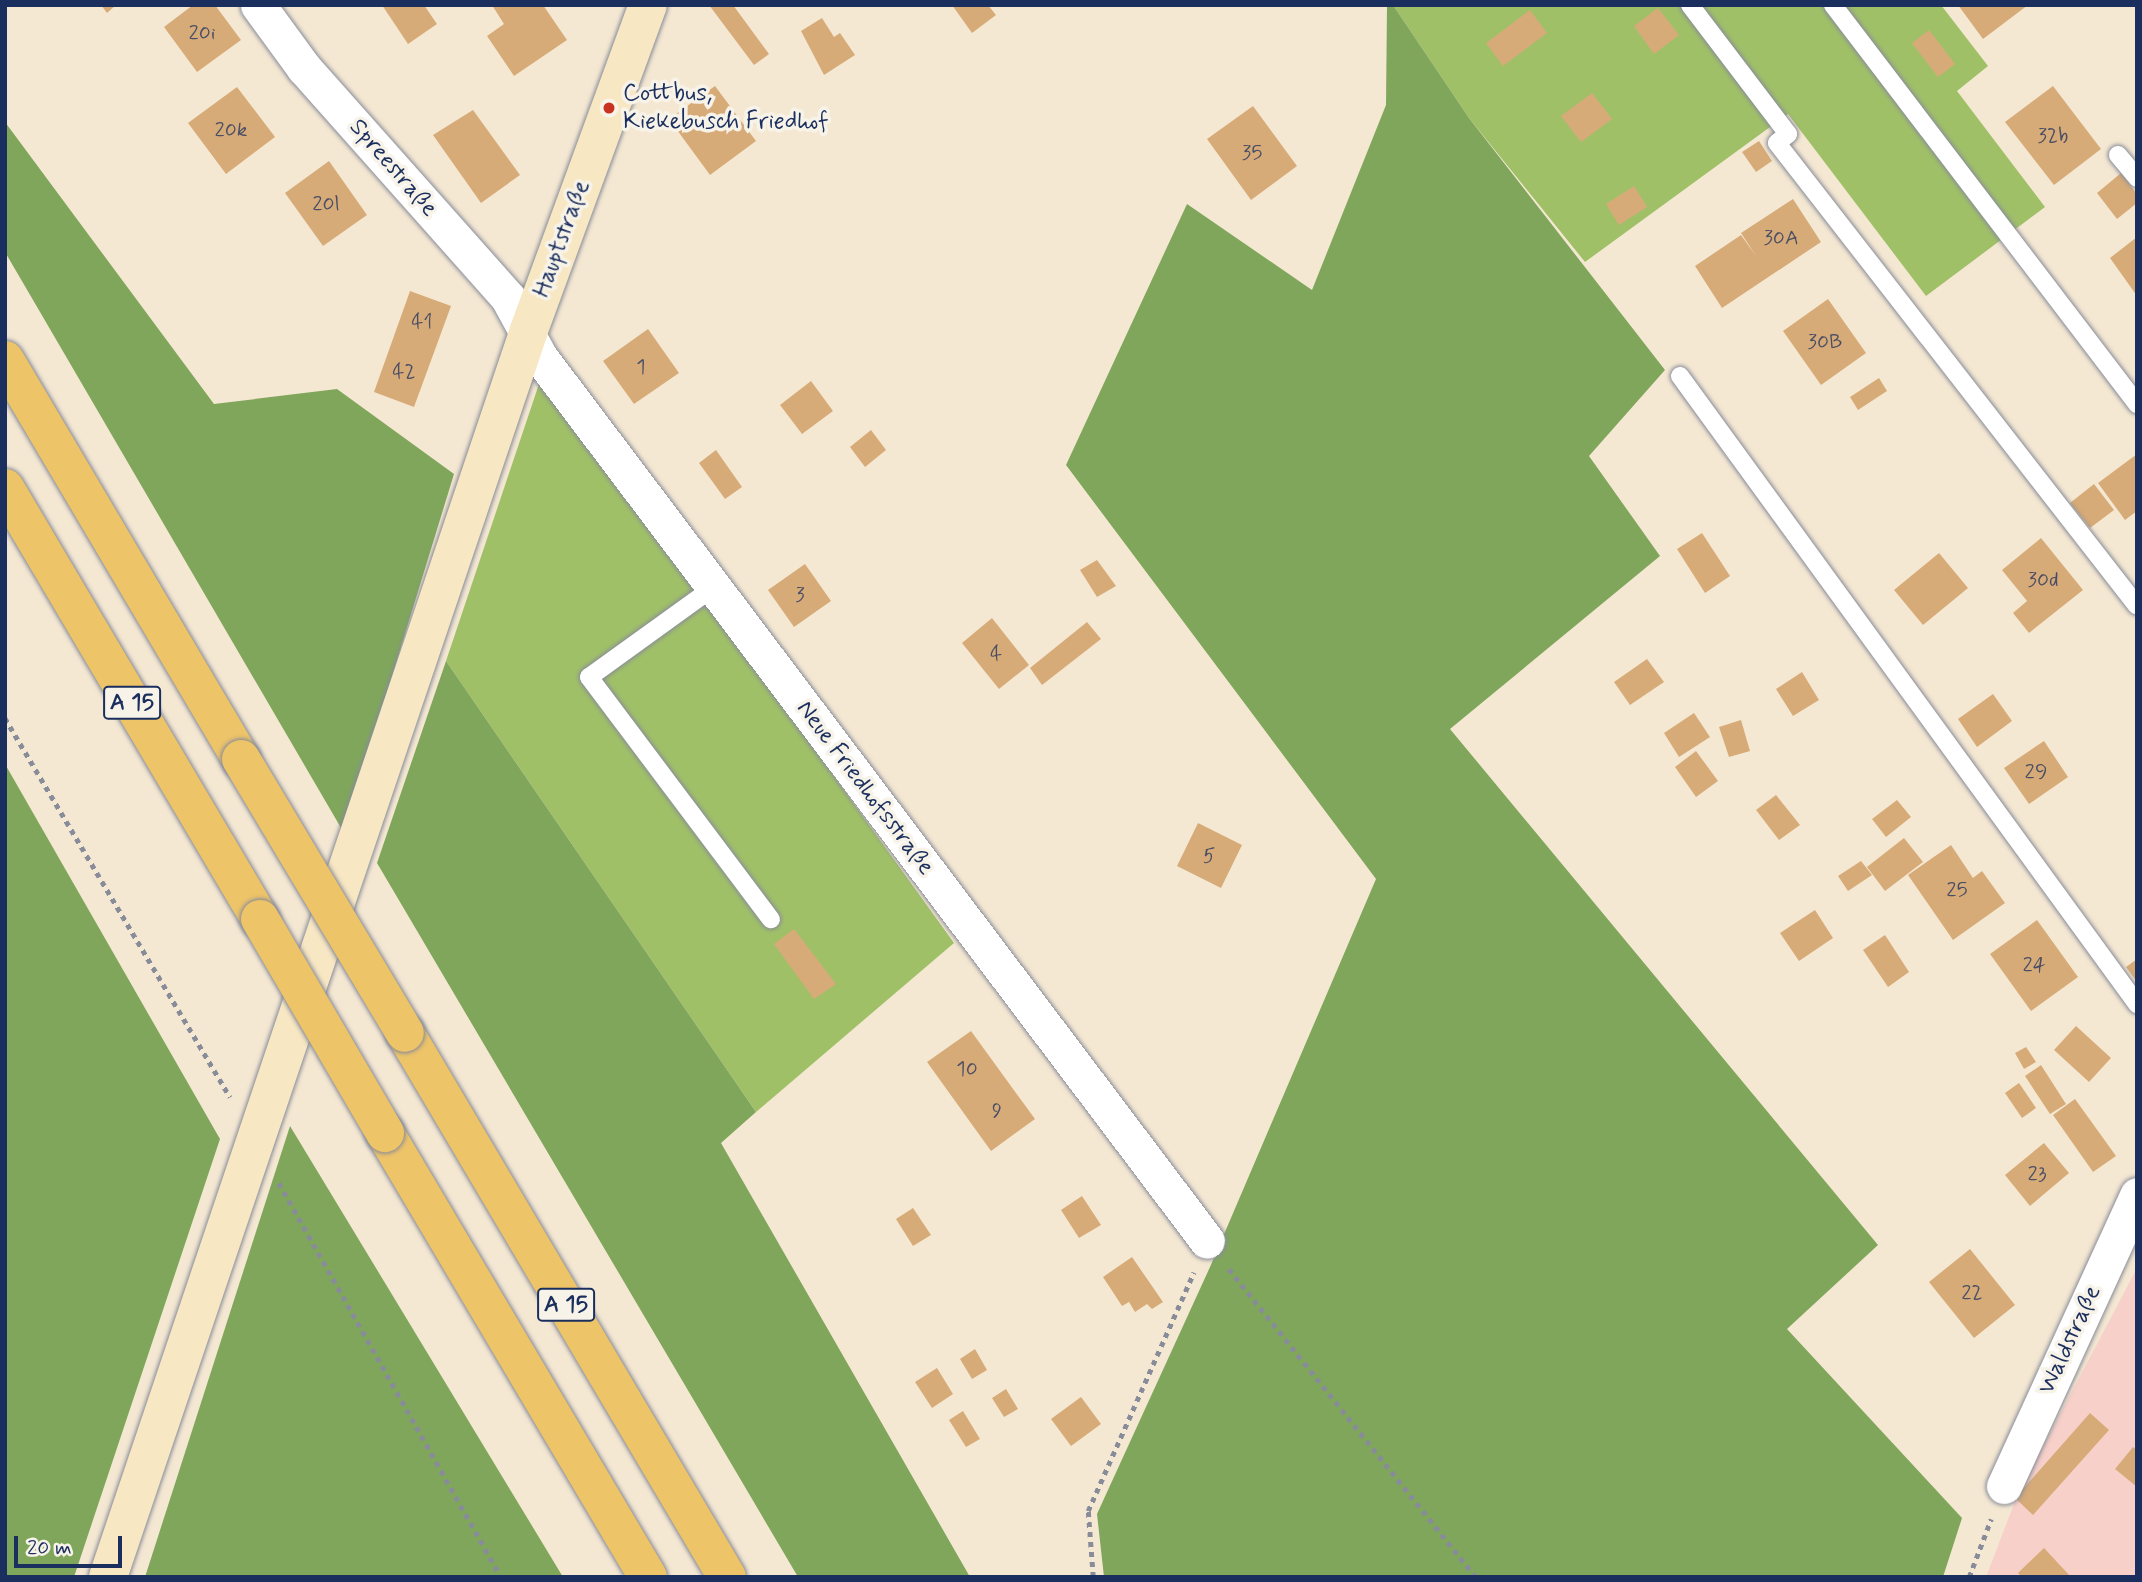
<!DOCTYPE html>
<meta charset="utf-8">
<style>
body{margin:0}
#map{position:relative;width:2142px;height:1582px;overflow:hidden;background:#f5e8d3;font-family:Mynerve,sans-serif}
div>[style]{position:absolute}
[style*='--x']{left:calc(var(--x)*1px);top:calc(var(--y)*1px);width:calc(var(--w)*1px);rotate:calc(var(--a)*1deg)}
.built>*{inset:0;background:#f7d0c9}
.green>*{inset:0;background:#a0c068}
.forest>*{inset:0;background:#80a65c}
.building>*{inset:0;background:#d7ab78}
.path>*{height:4.5px;margin-top:-2.25px;transform-origin:0;background:repeating-linear-gradient(90deg,#888c98 0 5px,transparent 0 10px)}
.roads{filter:drop-shadow(0 0 2px #888c98) drop-shadow(0 0 2px #888c98)}
.lane>*{height:18px;margin:-9px;padding:0 9px;transform-origin:9px;border-radius:9px;background:#fff}
.street>*{height:35px;margin:-17.5px;padding:0 17.5px;transform-origin:17.5px;border-radius:17.5px;background:#fff}
.secondary>*{height:38px;margin:-19px;padding:0 19px;transform-origin:19px;border-radius:19px;background:#f8e7c3}
.highway>*{height:38px;margin:-19px;padding:0 19px;transform-origin:19px;border-radius:19px;background:#eec469}
.bridges{filter:drop-shadow(0 0 2px #888c98) drop-shadow(0 0 2px #888c98)}
.highway-bridge>*{height:38px;margin:-19px;padding:0 19px;transform-origin:19px;border-radius:19px;background:#eec469}
.dots>*{width:19px;height:19px;translate:-50% -50%;box-sizing:border-box;border:4px solid #f7f3e8;border-radius:50%}
span{translate:-50% -50%;white-space:nowrap;text-align:center;line-height:1.15;-webkit-text-stroke:7px #f7f3e8;paint-order:stroke}
.number-label{font-size:21px;color:#4a4e64}
.number-label span{-webkit-text-stroke-width:0}
.shield-label span{padding:2px 5px;background:#f7f3e8;border:2px solid;border-radius:5px;-webkit-text-stroke-width:0}
.shield-label{font-size:23px;color:#1b2f5e;font-weight:700}
.poi-label{font-size:24px;color:#1b2f5e}
.left{translate:0 -50%;text-align:left}
.street-label{font-size:24px;color:#1b2f5e}
.frame{position:absolute;inset:0;border:7px solid #1b2f5e;pointer-events:none}
.scale{position:absolute;left:14px;top:1536px;width:108px;height:32px;box-sizing:border-box;border:4px solid #1b2f5e;border-top:0;padding-left:9px;font-size:21px;line-height:24px;white-space:nowrap;color:#1b2f5e;-webkit-text-stroke:5px #f7f3e8;paint-order:stroke}
</style>
<div id="map">
<div class="built">
<i style="clip-path:polygon(2137px 1268px,2137px 1577px,1986px 1577px,2017px 1496px)"></i>
</div>
<div class="green">
<i style="clip-path:polygon(1393px 5px,1941px 5px,1988px 66px,1957px 91px,2045px 207px,1926px 296px,1788px 114px,1585px 262px,1469px 118px)"></i>
<i style="clip-path:polygon(543px 372px,954px 943px,756px 1112px,446px 661px)"></i>
</div>
<div class="forest">
<i style="clip-path:polygon(1387px 5px,1393px 5px,1469px 118px,1665px 370px,1589px 456px,1660px 556px,1450px 729px,1878px 1245px,1787px 1329px,1962px 1518px,1943px 1577px,1104px 1577px,1097px 1514px,1210px 1267px,1376px 879px,1066px 465px,1187px 204px,1312px 290px,1386px 105px)"></i>
<i style="clip-path:polygon(5px 122px,214px 404px,337px 389px,454px 474px,344px 833px,5px 252px)"></i>
<i style="clip-path:polygon(446px 661px,756px 1112px,721px 1143px,970px 1577px,798px 1577px,377px 863px)"></i>
<i style="clip-path:polygon(5px 764px,220px 1139px,74px 1577px,5px 1577px)"></i>
<i style="clip-path:polygon(290px 1126px,563px 1577px,145px 1577px)"></i>
</div>
<div class="building">
<i style="clip-path:polygon(101px 5px,116px 5px,107px 13px)"></i>
<i style="clip-path:polygon(193px 5px,215px 5px,241px 40px,197px 72px,164px 27px)"></i>
<i style="clip-path:polygon(382px 5px,424px 5px,437px 24px,408px 44px)"></i>
<i style="clip-path:polygon(492px 5px,543px 5px,567px 40px,514px 76px,487px 36px,504px 24px)"></i>
<i style="clip-path:polygon(709px 5px,733px 5px,769px 54px,754px 65px)"></i>
<i style="clip-path:polygon(952px 5px,988px 5px,996px 15px,972px 33px)"></i>
<i style="clip-path:polygon(1958px 5px,2028px 5px,1983px 39px)"></i>
<i style="clip-path:polygon(1658px 8px,1679px 35px,1654px 54px,1634px 26px)"></i>
<i style="clip-path:polygon(1530px 10px,1547px 33px,1503px 66px,1486px 43px)"></i>
<i style="clip-path:polygon(822px 18px,834px 37px,840px 33px,855px 55px,824px 75px,801px 31px)"></i>
<i style="clip-path:polygon(1929px 30px,1955px 64px,1938px 77px,1912px 43px)"></i>
<i style="clip-path:polygon(715px 86px,756px 141px,710px 175px,669px 119px)"></i>
<i style="clip-path:polygon(2053px 86px,2101px 149px,2054px 185px,2005px 122px)"></i>
<i style="clip-path:polygon(237px 87px,275px 137px,226px 174px,188px 123px)"></i>
<i style="clip-path:polygon(1592px 93px,1612px 119px,1581px 142px,1561px 116px)"></i>
<i style="clip-path:polygon(1253px 106px,1297px 166px,1251px 200px,1207px 139px)"></i>
<i style="clip-path:polygon(473px 110px,520px 175px,481px 203px,433px 135px)"></i>
<i style="clip-path:polygon(1759px 141px,1772px 161px,1756px 172px,1742px 152px)"></i>
<i style="clip-path:polygon(329px 161px,367px 215px,323px 246px,285px 193px)"></i>
<i style="clip-path:polygon(2121px 173px,2137px 194px,2137px 203px,2117px 219px,2097px 193px)"></i>
<i style="clip-path:polygon(1634px 186px,1647px 207px,1619px 225px,1606px 204px)"></i>
<i style="clip-path:polygon(1793px 199px,1821px 242px,1722px 308px,1695px 266px,1741px 235px,1756px 256px,1741px 233px)"></i>
<i style="clip-path:polygon(2137px 237px,2137px 296px,2110px 258px)"></i>
<i style="clip-path:polygon(410px 291px,451px 306px,414px 407px,374px 392px)"></i>
<i style="clip-path:polygon(1828px 299px,1866px 353px,1821px 385px,1783px 331px)"></i>
<i style="clip-path:polygon(648px 329px,679px 373px,634px 404px,603px 361px)"></i>
<i style="clip-path:polygon(1879px 378px,1887px 391px,1858px 410px,1850px 397px)"></i>
<i style="clip-path:polygon(811px 381px,833px 411px,802px 434px,780px 405px)"></i>
<i style="clip-path:polygon(871px 430px,886px 450px,865px 467px,850px 447px)"></i>
<i style="clip-path:polygon(716px 450px,742px 487px,725px 499px,699px 463px)"></i>
<i style="clip-path:polygon(2137px 454px,2137px 511px,2125px 520px,2098px 483px)"></i>
<i style="clip-path:polygon(2094px 484px,2114px 510px,2090px 528px,2070px 503px)"></i>
<i style="clip-path:polygon(1702px 533px,1730px 576px,1705px 593px,1677px 549px)"></i>
<i style="clip-path:polygon(2041px 538px,2083px 590px,2029px 633px,2013px 613px,2027px 601px,2002px 570px)"></i>
<i style="clip-path:polygon(1939px 553px,1968px 588px,1923px 625px,1894px 590px)"></i>
<i style="clip-path:polygon(1097px 560px,1116px 586px,1097px 597px,1080px 570px)"></i>
<i style="clip-path:polygon(805px 564px,831px 601px,794px 627px,768px 590px)"></i>
<i style="clip-path:polygon(992px 618px,1029px 665px,999px 689px,962px 643px)"></i>
<i style="clip-path:polygon(1087px 622px,1101px 639px,1042px 685px,1030px 668px)"></i>
<i style="clip-path:polygon(1647px 659px,1664px 682px,1630px 705px,1614px 682px)"></i>
<i style="clip-path:polygon(1802px 672px,1819px 700px,1793px 716px,1776px 689px)"></i>
<i style="clip-path:polygon(1993px 694px,2012px 721px,1977px 747px,1958px 719px)"></i>
<i style="clip-path:polygon(1694px 713px,1710px 737px,1679px 757px,1664px 733px)"></i>
<i style="clip-path:polygon(1741px 720px,1750px 751px,1729px 757px,1719px 727px)"></i>
<i style="clip-path:polygon(2044px 741px,2068px 777px,2029px 804px,2004px 768px)"></i>
<i style="clip-path:polygon(1696px 751px,1718px 781px,1696px 797px,1675px 767px)"></i>
<i style="clip-path:polygon(1776px 795px,1800px 825px,1779px 840px,1756px 810px)"></i>
<i style="clip-path:polygon(1897px 800px,1911px 817px,1886px 837px,1872px 819px)"></i>
<i style="clip-path:polygon(1198px 823px,1242px 845px,1221px 888px,1177px 866px)"></i>
<i style="clip-path:polygon(1904px 838px,1923px 862px,1885px 891px,1867px 867px)"></i>
<i style="clip-path:polygon(1951px 845px,1973px 878px,1982px 871px,2005px 903px,1953px 940px,1908px 875px)"></i>
<i style="clip-path:polygon(1861px 861px,1872px 875px,1848px 891px,1838px 876px)"></i>
<i style="clip-path:polygon(1815px 910px,1833px 938px,1799px 961px,1780px 933px)"></i>
<i style="clip-path:polygon(2037px 920px,2078px 977px,2031px 1011px,1990px 954px)"></i>
<i style="clip-path:polygon(794px 929px,836px 984px,814px 999px,774px 944px)"></i>
<i style="clip-path:polygon(1885px 935px,1909px 972px,1888px 987px,1863px 950px)"></i>
<i style="clip-path:polygon(2137px 959px,2137px 982px,2126px 967px)"></i>
<i style="clip-path:polygon(2076px 1026px,2111px 1058px,2089px 1082px,2054px 1050px)"></i>
<i style="clip-path:polygon(971px 1031px,1035px 1119px,991px 1151px,927px 1062px)"></i>
<i style="clip-path:polygon(2026px 1047px,2036px 1062px,2024px 1069px,2015px 1053px)"></i>
<i style="clip-path:polygon(2041px 1065px,2066px 1104px,2050px 1114px,2025px 1076px)"></i>
<i style="clip-path:polygon(2019px 1083px,2036px 1108px,2022px 1118px,2005px 1093px)"></i>
<i style="clip-path:polygon(2075px 1099px,2116px 1156px,2093px 1172px,2053px 1115px)"></i>
<i style="clip-path:polygon(2044px 1143px,2069px 1173px,2030px 1206px,2005px 1175px)"></i>
<i style="clip-path:polygon(1082px 1196px,1101px 1225px,1079px 1238px,1061px 1210px)"></i>
<i style="clip-path:polygon(913px 1208px,931px 1235px,913px 1246px,896px 1219px)"></i>
<i style="clip-path:polygon(1970px 1249px,2015px 1305px,1974px 1338px,1929px 1282px)"></i>
<i style="clip-path:polygon(1132px 1257px,1163px 1302px,1152px 1309px,1147px 1304px,1135px 1312px,1129px 1302px,1122px 1306px,1103px 1277px)"></i>
<i style="clip-path:polygon(975px 1349px,987px 1370px,972px 1379px,960px 1359px)"></i>
<i style="clip-path:polygon(937px 1368px,953px 1394px,932px 1408px,915px 1382px)"></i>
<i style="clip-path:polygon(1006px 1389px,1018px 1409px,1004px 1417px,992px 1398px)"></i>
<i style="clip-path:polygon(1081px 1397px,1101px 1424px,1071px 1446px,1051px 1419px)"></i>
<i style="clip-path:polygon(963px 1411px,980px 1439px,966px 1447px,949px 1420px)"></i>
<i style="clip-path:polygon(2090px 1413px,2109px 1430px,2033px 1515px,2015px 1498px)"></i>
<i style="clip-path:polygon(2133px 1447px,2137px 1450px,2137px 1487px,2115px 1469px)"></i>
<i style="clip-path:polygon(2044px 1548px,2071px 1577px,2022px 1577px,2018px 1573px)"></i>
</div>
<div class="path">
<i style="--x:5;--y:718;--w:441;--a:59.3"></i>
<i style="--x:279;--y:1183;--w:452;--a:60.6"></i>
<i style="--x:1229;--y:1269;--w:395;--a:51.3"></i>
<i style="--x:1093;--y:1577;--w:66;--a:-94.3"></i>
<i style="--x:1088;--y:1511;--w:261;--a:-66.1"></i>
<i style="--x:1969;--y:1577;--w:62;--a:-69.2"></i>
</div>
<div class="roads">
<div class="lane">
<i style="--x:1690;--y:5;--w:162;--a:52.8"></i>
<i style="--x:1788;--y:134;--w:14;--a:141"></i>
<i style="--x:1777;--y:143;--w:586;--a:52.13"></i>
<i style="--x:1833;--y:5;--w:502;--a:52.7"></i>
<i style="--x:2118;--y:155;--w:30;--a:50"></i>
<i style="--x:1680;--y:376;--w:777;--a:53.96"></i>
<i style="--x:714;--y:587;--w:154;--a:144.2"></i>
<i style="--x:589;--y:677;--w:303;--a:53.1"></i>
</div>
<div class="street">
<i style="--x:258;--y:5;--w:78;--a:53.9"></i>
<i style="--x:304;--y:68;--w:307;--a:48.4"></i>
<i style="--x:508;--y:298;--w:67;--a:61.5"></i>
<i style="--x:540;--y:357;--w:1107;--a:52.96"></i>
<i style="--x:2004;--y:1486;--w:320;--a:-65.4"></i>
</div>
<div class="secondary">
<i style="--x:108;--y:1577;--w:1316;--a:-71.34"></i>
<i style="--x:529;--y:330;--w:346;--a:-69.9"></i>
</div>
<div class="highway">
<i style="--x:5;--y:360;--w:464;--a:59.4"></i>
<i style="--x:5;--y:488;--w:501;--a:59.39"></i>
<i style="--x:405;--y:1033;--w:632;--a:59.38"></i>
<i style="--x:385;--y:1133;--w:516;--a:59.36"></i>
</div>
</div>
<div class="bridges">
<div class="highway-bridge">
<i style="--x:241;--y:759;--w:319;--a:59.1"></i>
<i style="--x:260;--y:919;--w:248;--a:59.7"></i>
</div>
</div>
<div class="dots">
<i style="left:609px;top:108px;background:#c8321e"></i>
</div>
<div class="number-label">
<span style="left:202px;top:33px">20i</span>
<span style="left:231px;top:130px">20k</span>
<span style="left:2053px;top:136px">32b</span>
<span style="left:1252px;top:153px">35</span>
<span style="left:326px;top:204px">20l</span>
<span style="left:1781px;top:238px">30A</span>
<span style="left:422px;top:322px">41</span>
<span style="left:1825px;top:342px">30B</span>
<span style="left:641px;top:367px">1</span>
<span style="left:404px;top:372px">42</span>
<span style="left:2043px;top:580px">30d</span>
<span style="left:800px;top:595px">3</span>
<span style="left:996px;top:654px">4</span>
<span style="left:2036px;top:772px">29</span>
<span style="left:1209px;top:856px">5</span>
<span style="left:1957px;top:890px">25</span>
<span style="left:2034px;top:965px">24</span>
<span style="left:967px;top:1069px">10</span>
<span style="left:997px;top:1111px">9</span>
<span style="left:2037px;top:1174px">23</span>
<span style="left:1972px;top:1293px">22</span>
</div>
<div class="shield-label">
<span style="left:132px;top:703px">A 15</span>
<span style="left:566px;top:1305px">A 15</span>
</div>
<div class="poi-label">
<span class="left" style="left:623px;top:108px">Cottbus,<br>Kiekebusch Friedhof</span>
</div>
<div class="street-label">
<span style="left:393px;top:168px;rotate:49deg">Spreestraße</span>
<span style="left:562px;top:239px;rotate:-70deg">Hauptstraße</span>
<span style="left:865px;top:788px;rotate:53deg">Neue Friedhofsstraße</span>
<span style="left:2070px;top:1340px;rotate:-65deg">Waldstraße</span>
</div>
<div class="frame"></div>
<div class="scale">20 m</div>
</div>
